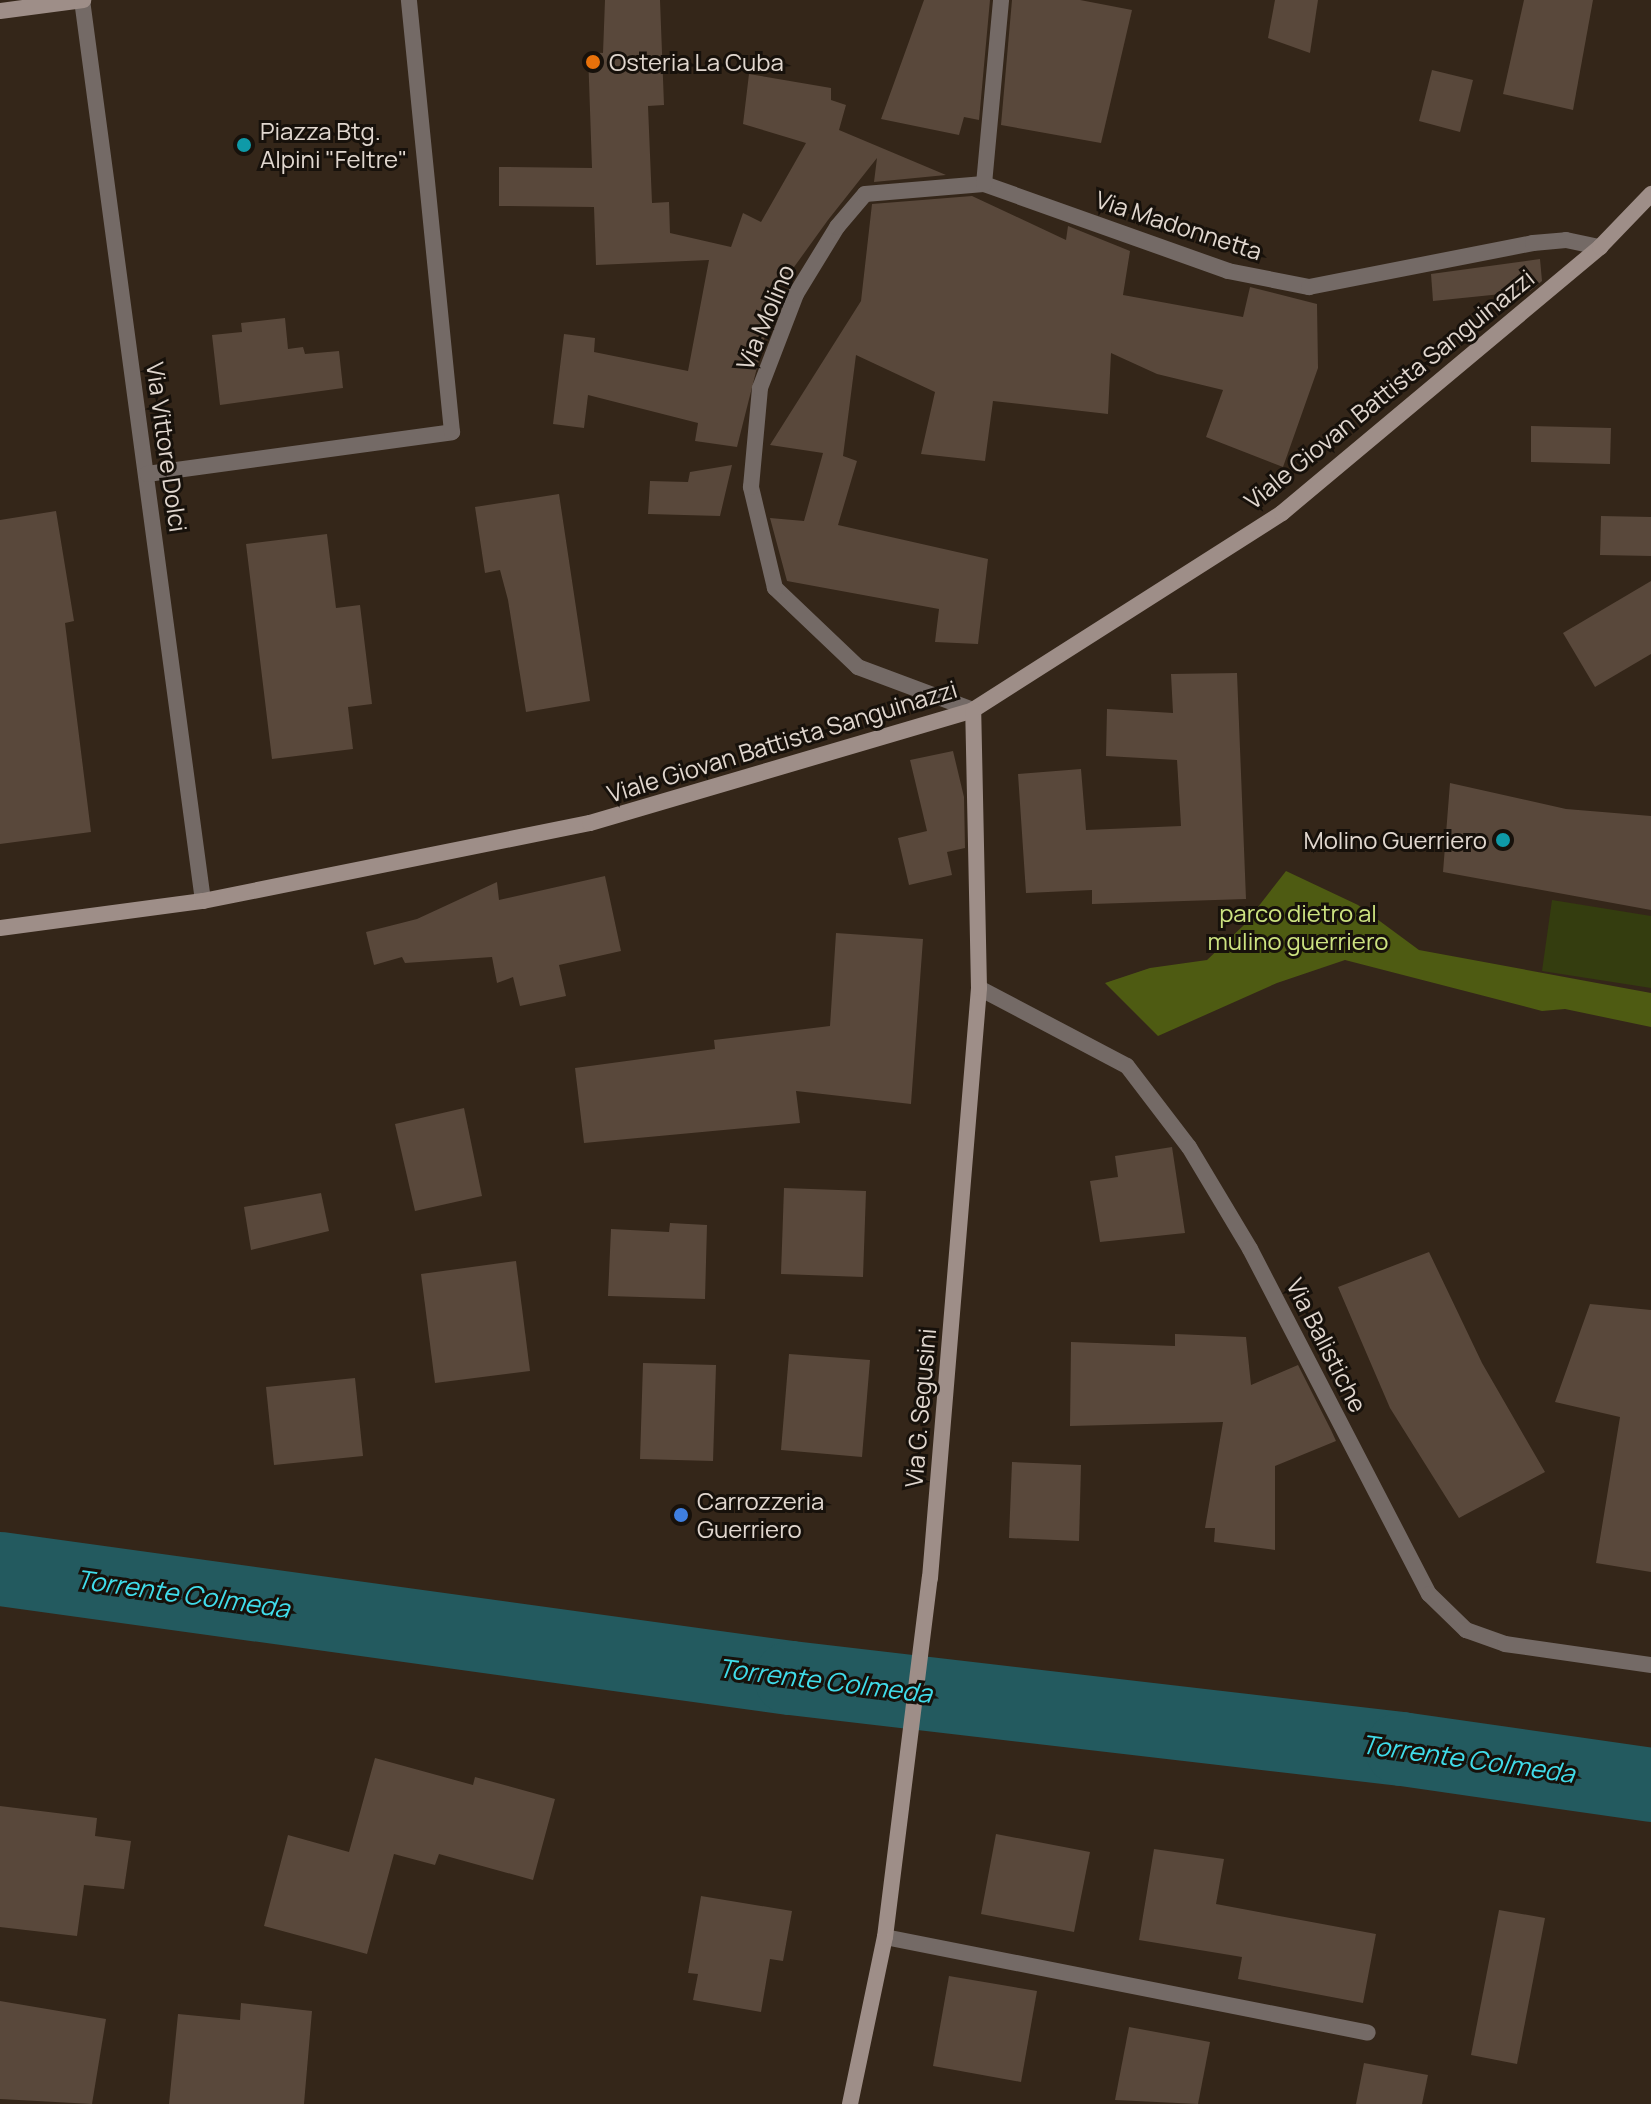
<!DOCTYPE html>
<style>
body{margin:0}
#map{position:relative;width:1651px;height:2104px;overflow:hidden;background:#342619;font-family:Manrope,sans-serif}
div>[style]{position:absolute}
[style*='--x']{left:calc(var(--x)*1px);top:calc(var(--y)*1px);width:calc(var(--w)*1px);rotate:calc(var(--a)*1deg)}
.green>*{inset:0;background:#343d0f}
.forest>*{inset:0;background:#4e5b12}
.river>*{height:74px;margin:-37px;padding:0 37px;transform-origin:37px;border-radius:37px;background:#235a5f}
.building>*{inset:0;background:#59483b}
.street>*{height:16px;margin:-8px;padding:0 8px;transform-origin:8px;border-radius:8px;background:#746a66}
.secondary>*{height:16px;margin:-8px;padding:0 8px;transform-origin:8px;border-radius:8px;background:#9e8e88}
.dots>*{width:22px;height:22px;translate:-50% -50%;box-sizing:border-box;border:4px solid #17110b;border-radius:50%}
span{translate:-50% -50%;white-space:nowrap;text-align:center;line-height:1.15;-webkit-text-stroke:6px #17110b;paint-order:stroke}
.poi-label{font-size:24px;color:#e1d7cf}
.left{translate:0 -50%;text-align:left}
.right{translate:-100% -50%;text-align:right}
.street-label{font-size:24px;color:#e1d7cf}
.park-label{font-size:24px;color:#cde381}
.water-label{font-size:26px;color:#40dcea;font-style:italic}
</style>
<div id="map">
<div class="green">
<i style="clip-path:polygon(1552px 900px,1651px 916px,1651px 988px,1542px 971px)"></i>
</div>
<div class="forest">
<i style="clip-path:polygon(1286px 871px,1358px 905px,1419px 950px,1651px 993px,1651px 1027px,1565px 1009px,1542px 1011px,1345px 960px,1277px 983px,1158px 1036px,1105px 983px,1150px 968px,1207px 960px,1244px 925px)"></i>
</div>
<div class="river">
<i style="--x:0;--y:1569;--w:798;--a:7.85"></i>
<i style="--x:791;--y:1678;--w:615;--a:6.63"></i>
<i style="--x:1402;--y:1749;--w:252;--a:8.2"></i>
</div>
<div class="building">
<i style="clip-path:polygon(605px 0,660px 0,664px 105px,648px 106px,652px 203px,669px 202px,670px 233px,731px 247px,743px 213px,761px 222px,806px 143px,743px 124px,749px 74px,831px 88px,831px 100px,846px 105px,839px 130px,946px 175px,874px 182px,877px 158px,828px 220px,776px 292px,737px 447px,695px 441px,698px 423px,588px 395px,584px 428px,553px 424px,564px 334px,595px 338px,594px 352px,688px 371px,709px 260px,596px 265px,594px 207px,499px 206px,499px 167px,592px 168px,588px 52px,603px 53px)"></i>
<i style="clip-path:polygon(924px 0,990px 0,979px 120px,964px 117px,959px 135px,881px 119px)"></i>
<i style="clip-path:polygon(1012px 0,1080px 0,1132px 10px,1101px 143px,1001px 125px)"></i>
<i style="clip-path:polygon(1275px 0,1318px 0,1310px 53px,1268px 38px)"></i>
<i style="clip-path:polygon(1524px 0,1593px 0,1573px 110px,1503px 94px)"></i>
<i style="clip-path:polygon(1432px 70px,1473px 80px,1460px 132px,1419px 121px)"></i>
<i style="clip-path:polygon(972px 196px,1066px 240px,1068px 226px,1130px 251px,1123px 295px,1243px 317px,1250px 287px,1317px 304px,1318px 368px,1283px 467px,1206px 437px,1223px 390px,1157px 374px,1111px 353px,1108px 414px,993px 401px,985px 461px,921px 454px,935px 392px,856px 355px,843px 456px,857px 461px,838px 525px,988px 559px,978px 644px,935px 642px,939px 609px,787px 581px,770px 518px,804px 521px,823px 453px,770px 445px,861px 301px,872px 204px)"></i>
<i style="clip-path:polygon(1540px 259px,1542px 281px,1530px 291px,1433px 301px,1431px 274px)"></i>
<i style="clip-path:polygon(285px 318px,288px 349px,303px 347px,305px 354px,339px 351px,343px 388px,220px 405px,212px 335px,242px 332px,241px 323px)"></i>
<i style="clip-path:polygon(1531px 426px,1611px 428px,1610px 464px,1531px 462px)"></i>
<i style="clip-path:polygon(732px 465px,720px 516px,648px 514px,650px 481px,688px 482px,690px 472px)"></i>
<i style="clip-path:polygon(559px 494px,590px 701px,526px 712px,508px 600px,500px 570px,485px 573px,475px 507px)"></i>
<i style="clip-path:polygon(56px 511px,74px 621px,65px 623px,91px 832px,0 844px,0 520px)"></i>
<i style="clip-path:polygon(1601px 516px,1651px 517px,1651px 556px,1600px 555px)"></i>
<i style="clip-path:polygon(327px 534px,336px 608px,360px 605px,372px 704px,348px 707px,353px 749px,272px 759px,246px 544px)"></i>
<i style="clip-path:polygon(1651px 581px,1651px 654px,1595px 687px,1563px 633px)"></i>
<i style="clip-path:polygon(1237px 673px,1246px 899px,1092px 904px,1092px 890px,1026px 893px,1018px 774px,1081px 769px,1086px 830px,1181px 826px,1177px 760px,1106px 756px,1107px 709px,1173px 713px,1171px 674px)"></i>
<i style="clip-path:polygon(953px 751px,964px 797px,965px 848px,947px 852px,952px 875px,909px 885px,898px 838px,927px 831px,910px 760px)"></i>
<i style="clip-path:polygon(1450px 783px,1566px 809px,1651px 816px,1651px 910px,1443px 872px)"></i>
<i style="clip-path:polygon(605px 876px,621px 951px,559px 965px,566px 996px,520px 1006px,513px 977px,497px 983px,492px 957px,405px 963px,402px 957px,374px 965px,366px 932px,417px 919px,497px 882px,499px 900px)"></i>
<i style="clip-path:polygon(836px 933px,923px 939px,911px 1104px,796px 1091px,800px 1123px,584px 1143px,575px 1068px,715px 1049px,714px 1040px,830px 1026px)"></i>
<i style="clip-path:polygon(464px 1108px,482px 1196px,415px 1211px,395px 1124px)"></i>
<i style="clip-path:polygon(1172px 1147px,1185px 1233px,1100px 1242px,1090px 1181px,1118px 1177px,1115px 1156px)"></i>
<i style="clip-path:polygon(784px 1188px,866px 1191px,863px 1277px,781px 1274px)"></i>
<i style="clip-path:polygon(321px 1193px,329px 1231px,251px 1250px,244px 1207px)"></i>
<i style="clip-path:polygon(670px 1223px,707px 1225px,705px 1299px,608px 1296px,611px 1229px,669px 1232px)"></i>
<i style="clip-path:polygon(1429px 1252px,1482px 1363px,1545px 1472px,1459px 1518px,1390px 1408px,1338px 1287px)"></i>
<i style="clip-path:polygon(516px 1261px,530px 1371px,435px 1383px,421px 1274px)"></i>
<i style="clip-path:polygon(1590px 1304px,1651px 1310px,1651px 1572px,1596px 1563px,1620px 1417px,1555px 1402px)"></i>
<i style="clip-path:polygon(1175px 1334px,1246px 1337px,1251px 1385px,1298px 1365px,1331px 1430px,1336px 1441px,1275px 1466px,1275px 1550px,1214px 1542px,1215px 1528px,1205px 1528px,1223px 1422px,1070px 1426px,1071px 1342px,1175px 1346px)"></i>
<i style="clip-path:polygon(789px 1354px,870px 1360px,862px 1457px,781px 1450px)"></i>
<i style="clip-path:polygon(643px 1363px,716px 1365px,713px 1461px,640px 1459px)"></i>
<i style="clip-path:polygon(355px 1378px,363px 1456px,274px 1465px,266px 1387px)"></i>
<i style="clip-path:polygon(1012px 1462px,1081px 1465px,1079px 1541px,1009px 1538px)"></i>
<i style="clip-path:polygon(375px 1758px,473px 1785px,475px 1777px,555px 1799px,533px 1880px,439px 1854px,435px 1865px,394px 1854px,367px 1954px,264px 1926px,288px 1835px,349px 1852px)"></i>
<i style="clip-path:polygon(0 1806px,97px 1818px,95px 1836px,131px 1841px,124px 1889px,84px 1885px,77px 1936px,0 1927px)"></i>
<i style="clip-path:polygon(996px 1834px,1090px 1852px,1074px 1932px,981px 1914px)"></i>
<i style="clip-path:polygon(1154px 1849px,1224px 1859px,1216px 1904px,1376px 1934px,1363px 2003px,1238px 1979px,1242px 1957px,1139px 1940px)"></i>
<i style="clip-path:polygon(701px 1896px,792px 1911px,783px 1961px,770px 1959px,761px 2012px,693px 2000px,698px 1974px,688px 1973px)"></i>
<i style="clip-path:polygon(1499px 1910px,1545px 1918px,1517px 2064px,1471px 2055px)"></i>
<i style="clip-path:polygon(949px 1976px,1037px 1991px,1021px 2082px,933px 2066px)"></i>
<i style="clip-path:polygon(0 2001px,106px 2019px,92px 2104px,0 2099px)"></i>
<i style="clip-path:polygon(241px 2003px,312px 2011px,304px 2104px,169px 2104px,178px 2014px,240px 2020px)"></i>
<i style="clip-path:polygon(1129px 2027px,1210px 2042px,1198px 2104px,1115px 2100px)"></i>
<i style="clip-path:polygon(1364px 2063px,1428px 2075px,1422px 2104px,1356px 2104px)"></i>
</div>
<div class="street">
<i style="--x:82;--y:0;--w:909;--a:82.35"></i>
<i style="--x:984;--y:184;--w:259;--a:19.6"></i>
<i style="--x:1228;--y:271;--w:83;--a:11.2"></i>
<i style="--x:1309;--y:287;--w:228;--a:-11.1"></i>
<i style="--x:1533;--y:243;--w:33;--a:-5"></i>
<i style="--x:1566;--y:240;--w:35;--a:12"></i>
<i style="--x:147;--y:474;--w:308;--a:-7.8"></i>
<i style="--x:452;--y:432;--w:434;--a:-95.7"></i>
<i style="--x:973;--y:710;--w:123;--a:-159.5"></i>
<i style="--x:858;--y:667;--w:115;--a:-136.4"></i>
<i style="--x:775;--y:588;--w:104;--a:-103.4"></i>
<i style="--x:751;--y:487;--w:99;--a:-84.8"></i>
<i style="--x:760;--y:388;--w:101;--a:-69"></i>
<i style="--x:796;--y:294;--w:79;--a:-58.5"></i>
<i style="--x:837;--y:227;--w:43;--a:-49.7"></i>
<i style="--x:865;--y:194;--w:119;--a:-4.8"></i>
<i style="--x:984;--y:184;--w:185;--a:-84.7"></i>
<i style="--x:979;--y:988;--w:167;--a:27.8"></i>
<i style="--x:1127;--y:1066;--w:102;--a:52.6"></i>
<i style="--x:1189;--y:1147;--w:119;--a:59.1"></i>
<i style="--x:1250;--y:1249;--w:389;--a:62.6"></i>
<i style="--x:1429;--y:1594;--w:52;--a:44.2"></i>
<i style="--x:1466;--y:1630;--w:41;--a:19.7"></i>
<i style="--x:1505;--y:1644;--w:148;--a:8.2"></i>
<i style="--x:885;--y:1937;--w:492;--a:11.2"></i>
</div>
<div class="secondary">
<i style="--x:0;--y:11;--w:84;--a:-7.5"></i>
<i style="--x:0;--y:928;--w:205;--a:-7.6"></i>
<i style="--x:203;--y:901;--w:395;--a:-11.4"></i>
<i style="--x:590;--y:823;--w:399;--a:-16.4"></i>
<i style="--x:973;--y:710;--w:366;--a:-32.5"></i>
<i style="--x:1282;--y:513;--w:415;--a:-39.9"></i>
<i style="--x:1600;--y:247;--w:74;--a:-46.1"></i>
<i style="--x:850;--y:2104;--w:171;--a:-78.2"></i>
<i style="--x:885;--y:1937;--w:362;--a:-82.9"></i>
<i style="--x:930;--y:1578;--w:592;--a:-85.25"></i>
<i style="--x:979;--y:988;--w:278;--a:-91.2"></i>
</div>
<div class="dots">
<i style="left:593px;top:62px;background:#e8710a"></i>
<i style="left:244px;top:145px;background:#0f9aa8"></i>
<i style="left:1503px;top:840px;background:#0f9aa8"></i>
<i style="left:681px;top:1515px;background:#3f7fe0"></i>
</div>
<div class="poi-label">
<span class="left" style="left:609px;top:62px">Osteria La Cuba</span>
<span class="left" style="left:260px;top:145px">Piazza Btg.<br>Alpini "Feltre"</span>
<span class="right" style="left:1487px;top:840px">Molino Guerriero</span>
<span class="left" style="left:697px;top:1515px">Carrozzeria<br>Guerriero</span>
</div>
<div class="street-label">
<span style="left:1179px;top:225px;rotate:18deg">Via Madonnetta</span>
<span style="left:765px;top:317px;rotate:-67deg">Via Molino</span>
<span style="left:1389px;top:389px;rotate:-39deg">Viale Giovan Battista Sanguinazzi</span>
<span style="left:167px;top:447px;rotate:82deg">Via Vittore Dolci</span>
<span style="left:782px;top:741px;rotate:-17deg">Viale Giovan Battista Sanguinazzi</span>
<span style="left:1327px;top:1345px;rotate:63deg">Via Balistiche</span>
<span style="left:920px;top:1408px;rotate:-85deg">Via G. Segusini</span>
</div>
<div class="park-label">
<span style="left:1298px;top:927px">parco dietro al<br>mulino guerriero</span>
</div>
<div class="water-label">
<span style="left:183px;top:1594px;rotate:8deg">Torrente Colmeda</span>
<span style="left:825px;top:1681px;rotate:7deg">Torrente Colmeda</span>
<span style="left:1468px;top:1759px;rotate:8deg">Torrente Colmeda</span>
</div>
</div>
